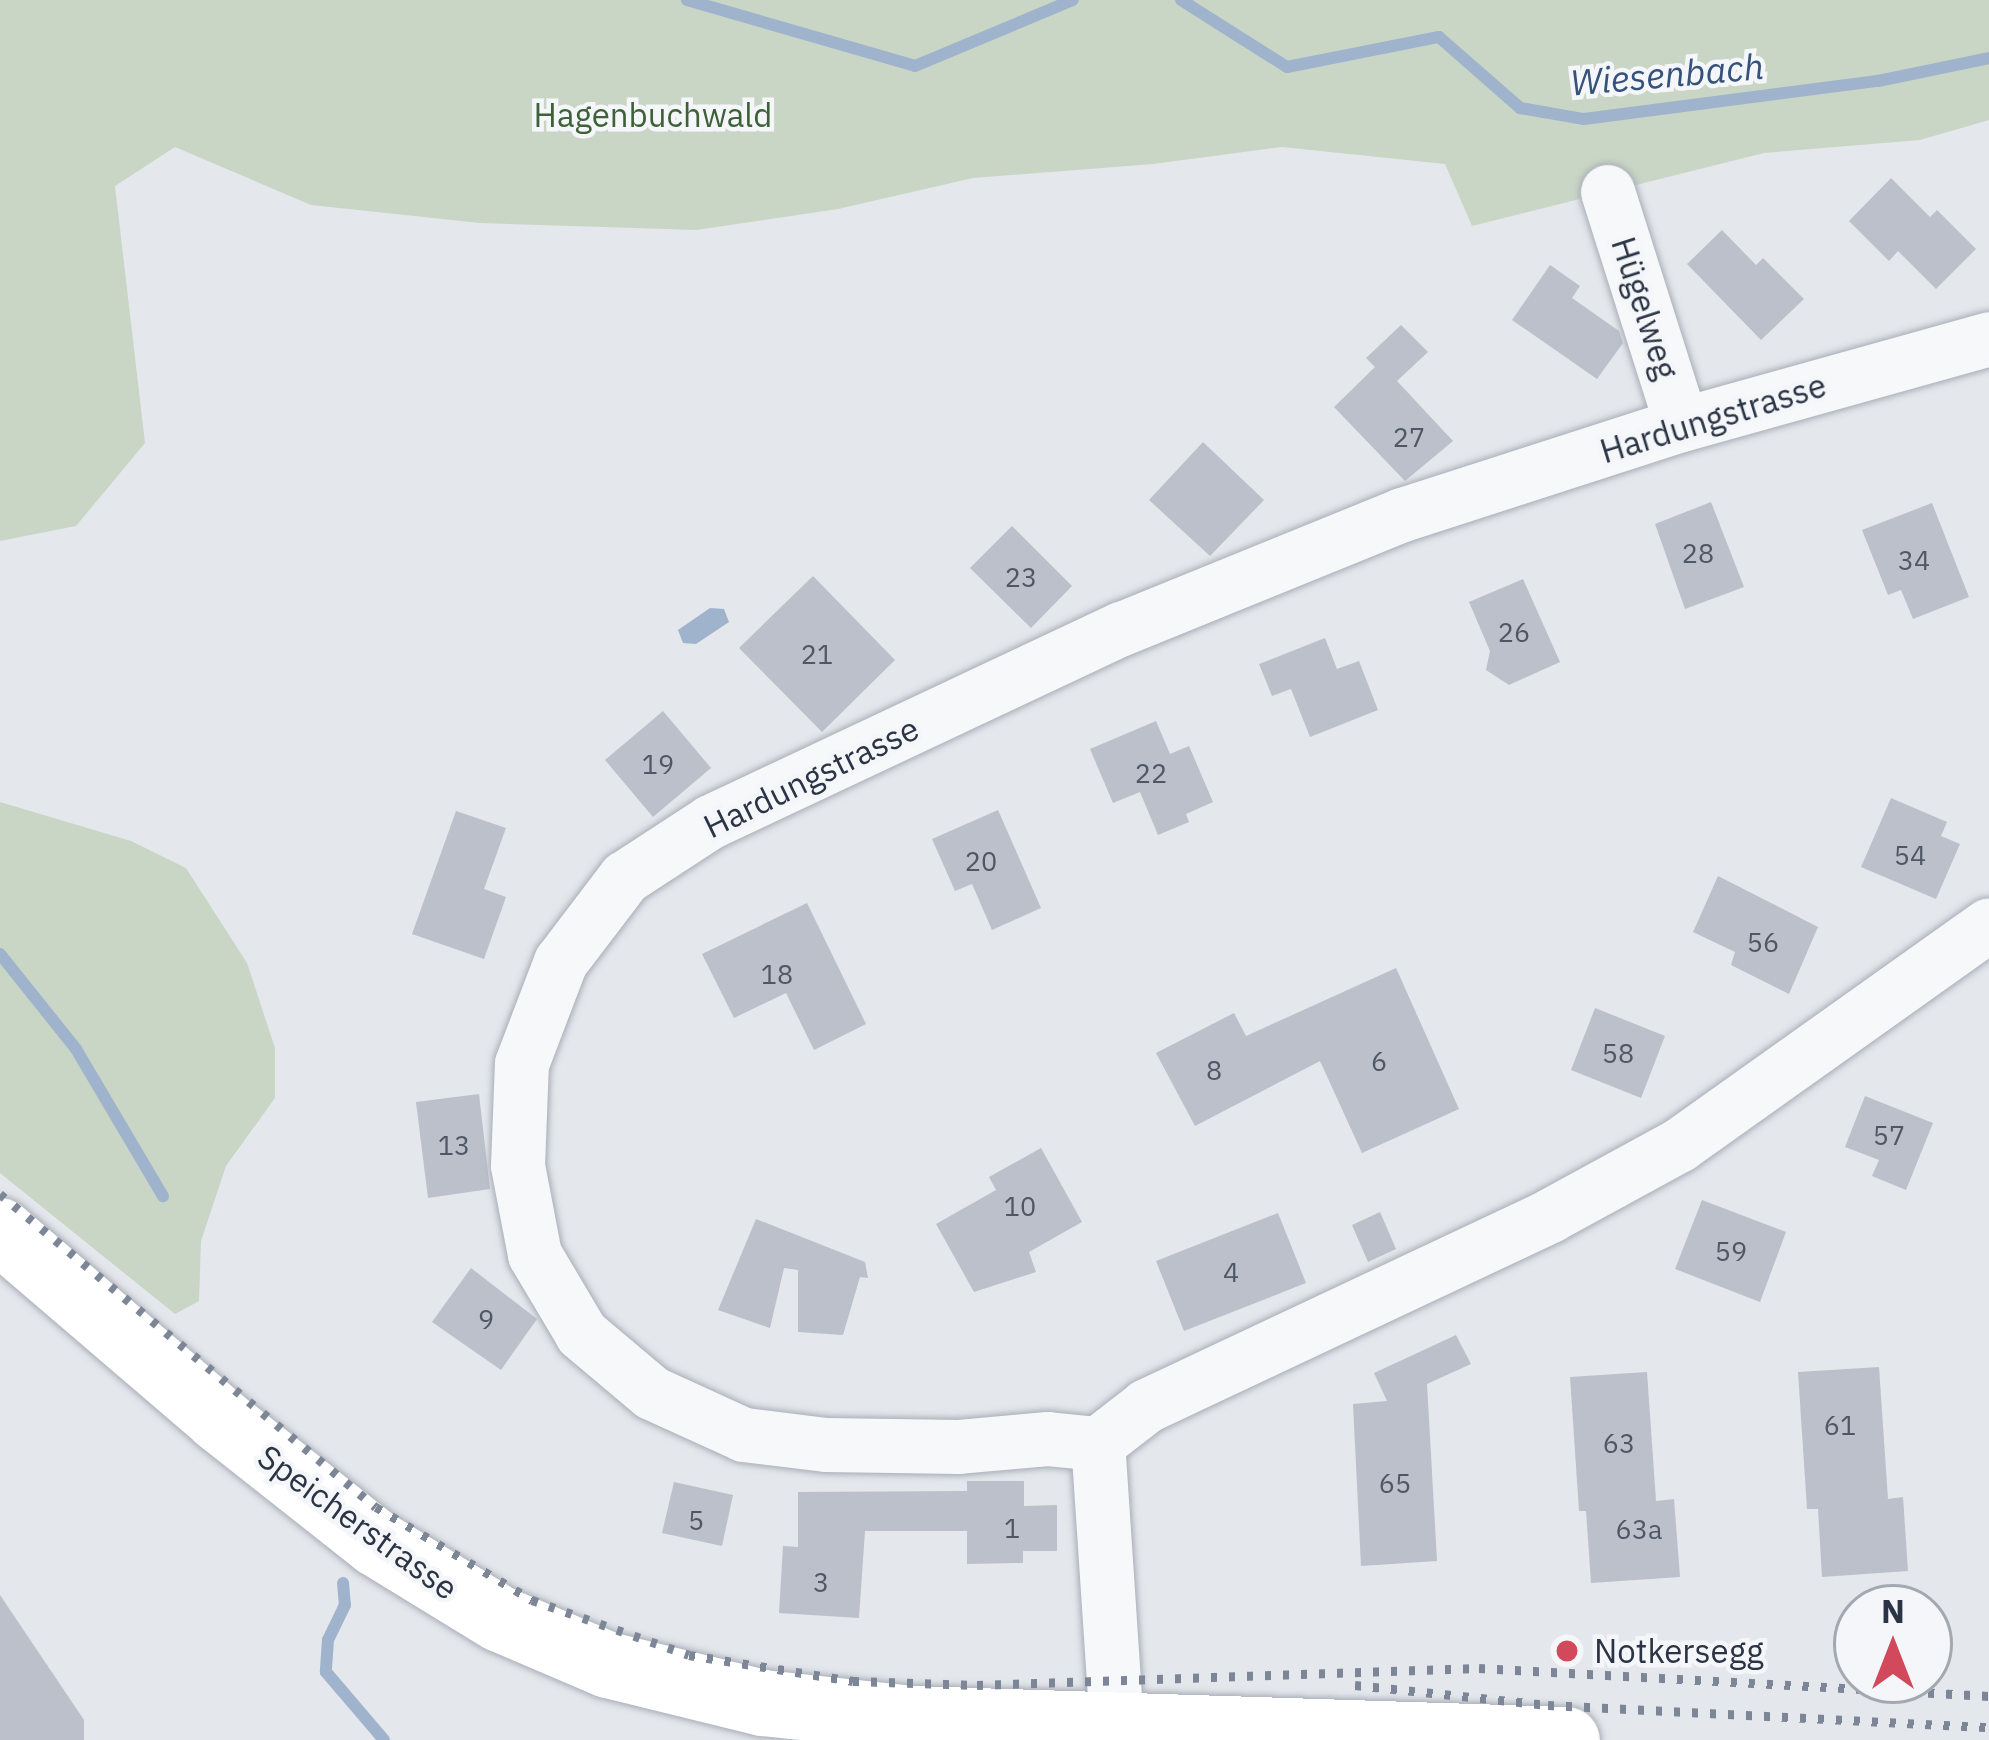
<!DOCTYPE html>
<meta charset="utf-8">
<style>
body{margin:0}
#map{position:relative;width:1989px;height:1740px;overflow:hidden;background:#e4e7ec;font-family:"IBM Plex Sans",sans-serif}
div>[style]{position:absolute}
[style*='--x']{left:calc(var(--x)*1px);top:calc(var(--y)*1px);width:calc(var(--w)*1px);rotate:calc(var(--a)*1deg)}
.green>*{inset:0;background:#c9d6c5}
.water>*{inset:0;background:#9fb4cc}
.stream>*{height:12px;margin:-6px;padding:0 6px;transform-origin:6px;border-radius:6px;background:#9fb4cc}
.building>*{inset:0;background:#bbc0ca}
.roads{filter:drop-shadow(0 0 3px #a9aeb7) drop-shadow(0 0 3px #a9aeb7)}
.minor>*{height:54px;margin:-27px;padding:0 27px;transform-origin:27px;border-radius:27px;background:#f7f8fa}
.major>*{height:66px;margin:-33px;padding:0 33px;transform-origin:33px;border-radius:33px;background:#fff}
.rail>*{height:9px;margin-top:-4.5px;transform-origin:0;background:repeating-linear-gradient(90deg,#7d8696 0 6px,transparent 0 18px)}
.dots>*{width:33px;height:33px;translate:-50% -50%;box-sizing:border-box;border:6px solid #f4f6f9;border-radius:50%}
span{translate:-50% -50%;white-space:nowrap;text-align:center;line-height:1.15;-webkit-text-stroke:9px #f4f6f9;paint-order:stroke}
.number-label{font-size:27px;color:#4f5766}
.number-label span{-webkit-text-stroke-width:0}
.park-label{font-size:33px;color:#3f6138}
.street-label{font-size:33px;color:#2b3445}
.poi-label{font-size:33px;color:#2b3445}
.left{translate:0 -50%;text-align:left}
.water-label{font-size:36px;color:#34527a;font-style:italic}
.north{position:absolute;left:1833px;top:1584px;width:120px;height:120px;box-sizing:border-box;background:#f4f6f9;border:3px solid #a4a8b1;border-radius:50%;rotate:0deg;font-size:33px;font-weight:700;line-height:48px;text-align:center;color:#2b3445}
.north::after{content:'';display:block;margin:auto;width:42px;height:54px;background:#d1495b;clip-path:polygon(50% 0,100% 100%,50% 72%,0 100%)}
</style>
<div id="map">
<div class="green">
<i style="clip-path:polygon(0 0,1989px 0,1989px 120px,1920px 140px,1764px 153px,1472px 226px,1445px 164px,1282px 147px,1153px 164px,973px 178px,838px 209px,696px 230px,480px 223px,311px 205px,175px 147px,115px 186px,145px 443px,76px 526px,0 541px)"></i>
<i style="clip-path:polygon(0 802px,131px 841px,186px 868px,247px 963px,275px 1048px,275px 1098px,226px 1166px,201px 1241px,199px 1301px,175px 1314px,0 1173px)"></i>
</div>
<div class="water">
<i style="clip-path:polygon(710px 608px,724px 609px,729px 622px,696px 644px,683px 643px,678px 630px)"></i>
</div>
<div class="stream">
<i style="--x:687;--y:0;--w:237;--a:16.1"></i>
<i style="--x:915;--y:66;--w:171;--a:-22.7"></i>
<i style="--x:1181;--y:0;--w:125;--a:32.3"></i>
<i style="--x:1287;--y:67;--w:155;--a:-11.2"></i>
<i style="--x:1439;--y:37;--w:108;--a:41.2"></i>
<i style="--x:1520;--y:108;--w:65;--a:9.8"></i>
<i style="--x:1584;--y:119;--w:296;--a:-7.4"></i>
<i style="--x:1878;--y:81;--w:113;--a:-11.7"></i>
<i style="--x:0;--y:954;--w:122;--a:51.3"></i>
<i style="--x:76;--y:1049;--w:171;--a:59.4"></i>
<i style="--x:343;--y:1583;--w:22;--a:85"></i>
<i style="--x:345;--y:1605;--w:39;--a:116"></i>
<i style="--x:328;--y:1640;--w:32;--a:94"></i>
<i style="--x:326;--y:1672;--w:89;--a:49.5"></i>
</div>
<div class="building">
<i style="clip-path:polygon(1891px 178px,1930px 217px,1937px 210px,1976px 249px,1936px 289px,1898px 251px,1889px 261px,1849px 221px)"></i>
<i style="clip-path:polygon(1722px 230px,1756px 265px,1763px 258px,1804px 299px,1761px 340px,1687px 264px)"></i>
<i style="clip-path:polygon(1550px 265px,1580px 286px,1572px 298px,1619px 331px,1623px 343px,1597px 379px,1512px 320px)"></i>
<i style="clip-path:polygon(1401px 325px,1428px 352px,1397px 381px,1453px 441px,1405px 481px,1334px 407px,1375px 367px,1366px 358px)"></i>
<i style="clip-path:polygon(1203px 442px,1264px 500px,1210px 556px,1149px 500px)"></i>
<i style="clip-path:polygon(1711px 502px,1744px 587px,1685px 609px,1655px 524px)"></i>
<i style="clip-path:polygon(1932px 503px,1969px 597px,1913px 619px,1901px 590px,1888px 595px,1862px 530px)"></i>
<i style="clip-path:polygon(1012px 526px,1072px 586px,1031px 628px,970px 568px)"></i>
<i style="clip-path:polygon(813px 576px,895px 660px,822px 732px,739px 648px)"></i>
<i style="clip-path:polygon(1523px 579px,1560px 662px,1509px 685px,1486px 670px,1490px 651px,1469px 602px)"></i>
<i style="clip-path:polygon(1325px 638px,1337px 669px,1359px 661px,1378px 710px,1310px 737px,1291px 689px,1272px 696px,1259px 664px)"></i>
<i style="clip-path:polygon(663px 711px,711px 768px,653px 817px,605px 760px)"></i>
<i style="clip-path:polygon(1156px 721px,1170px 754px,1189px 746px,1213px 802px,1186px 814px,1189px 822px,1158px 835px,1140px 792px,1113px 803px,1090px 749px)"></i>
<i style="clip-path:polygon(1891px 798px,1947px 822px,1941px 836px,1960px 844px,1936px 899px,1861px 867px)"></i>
<i style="clip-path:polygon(998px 810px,1041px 908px,992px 930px,972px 884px,955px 891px,932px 839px)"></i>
<i style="clip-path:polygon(456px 811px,506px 828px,484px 889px,506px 897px,484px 959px,412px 934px)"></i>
<i style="clip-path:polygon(1718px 876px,1818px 927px,1789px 994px,1731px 965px,1735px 952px,1693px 932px)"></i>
<i style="clip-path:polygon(807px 903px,866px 1024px,814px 1050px,786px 993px,734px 1018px,702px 954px)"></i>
<i style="clip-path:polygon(1396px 968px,1459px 1109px,1362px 1153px,1320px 1061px,1195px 1126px,1156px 1053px,1234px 1013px,1246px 1036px)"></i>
<i style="clip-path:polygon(1595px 1008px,1665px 1036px,1641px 1098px,1571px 1070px)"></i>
<i style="clip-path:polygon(479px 1094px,490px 1189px,428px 1198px,416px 1102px)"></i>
<i style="clip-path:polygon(1865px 1096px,1933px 1123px,1906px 1190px,1872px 1176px,1879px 1160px,1845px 1147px)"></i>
<i style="clip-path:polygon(1041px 1148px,1082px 1222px,1029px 1252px,1036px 1272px,974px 1292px,936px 1224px,996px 1190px,989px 1177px)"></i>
<i style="clip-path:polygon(1702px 1200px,1786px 1232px,1760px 1302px,1675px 1269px)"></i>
<i style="clip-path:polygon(1380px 1212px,1396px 1249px,1368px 1262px,1352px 1225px)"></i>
<i style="clip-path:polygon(1278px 1213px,1306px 1283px,1184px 1331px,1156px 1261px)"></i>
<i style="clip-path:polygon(756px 1219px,865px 1262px,868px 1278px,860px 1277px,843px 1335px,798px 1332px,798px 1270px,784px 1268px,770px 1328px,718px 1310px)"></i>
<i style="clip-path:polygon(471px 1268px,537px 1319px,501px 1370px,432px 1322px)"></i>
<i style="clip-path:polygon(1456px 1335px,1471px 1364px,1427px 1384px,1437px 1561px,1361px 1566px,1353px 1404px,1387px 1401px,1374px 1373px)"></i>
<i style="clip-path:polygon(1879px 1367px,1888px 1499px,1903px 1497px,1908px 1571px,1822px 1577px,1818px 1509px,1807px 1509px,1798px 1372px)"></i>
<i style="clip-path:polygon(1647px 1372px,1656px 1501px,1674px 1499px,1680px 1577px,1591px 1583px,1586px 1511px,1579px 1511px,1570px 1377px)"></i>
<i style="clip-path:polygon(967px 1481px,1024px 1481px,1024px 1506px,1057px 1505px,1057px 1551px,1023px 1551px,1023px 1563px,967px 1564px,967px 1531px,865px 1531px,859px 1618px,779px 1613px,783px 1546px,798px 1547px,798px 1492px,967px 1491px)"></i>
<i style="clip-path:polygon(674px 1482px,733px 1495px,722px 1546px,662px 1533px)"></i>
<i style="clip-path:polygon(0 1595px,84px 1720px,84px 1740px,0 1740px)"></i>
</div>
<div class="roads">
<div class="minor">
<i style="--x:1608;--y:192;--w:244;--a:72.4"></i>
<i style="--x:1098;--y:1444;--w:50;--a:-174.3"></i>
<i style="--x:1048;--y:1439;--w:89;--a:174.9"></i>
<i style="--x:959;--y:1447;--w:133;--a:-179.1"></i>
<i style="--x:826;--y:1445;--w:83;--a:-173"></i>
<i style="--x:744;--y:1435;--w:101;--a:-155.5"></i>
<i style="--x:652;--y:1393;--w:92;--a:-139.9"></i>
<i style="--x:582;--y:1334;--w:92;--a:-120.7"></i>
<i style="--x:535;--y:1255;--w:91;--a:-100.8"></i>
<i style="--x:518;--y:1166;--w:102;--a:-87.8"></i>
<i style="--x:522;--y:1064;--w:109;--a:-69.1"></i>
<i style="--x:561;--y:962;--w:106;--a:-52.7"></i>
<i style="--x:625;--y:878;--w:103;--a:-33.1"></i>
<i style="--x:711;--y:822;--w:454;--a:-25.2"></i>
<i style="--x:1122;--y:629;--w:303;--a:-22.1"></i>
<i style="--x:1403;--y:515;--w:293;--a:-17.9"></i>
<i style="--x:1682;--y:425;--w:319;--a:-15.6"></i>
<i style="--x:1117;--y:1727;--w:284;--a:-93.8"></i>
<i style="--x:1098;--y:1444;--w:62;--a:-37.8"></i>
<i style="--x:1147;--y:1406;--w:446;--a:-25.2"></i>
<i style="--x:1550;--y:1216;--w:148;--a:-28.6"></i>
<i style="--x:1680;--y:1145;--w:379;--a:-35.4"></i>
</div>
<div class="major">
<i style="--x:0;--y:1231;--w:289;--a:40.6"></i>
<i style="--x:219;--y:1419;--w:200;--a:38.3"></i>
<i style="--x:376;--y:1543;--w:145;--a:31.5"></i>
<i style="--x:500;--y:1619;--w:117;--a:23.1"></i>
<i style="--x:608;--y:1665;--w:160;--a:13.8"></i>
<i style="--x:763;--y:1703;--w:151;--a:6.1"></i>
<i style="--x:913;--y:1719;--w:654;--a:1.84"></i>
</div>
</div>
<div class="rail">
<i style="--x:0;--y:1194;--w:489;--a:39.8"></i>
<i style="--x:376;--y:1507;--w:182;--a:30.8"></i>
<i style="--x:532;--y:1600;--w:166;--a:19.3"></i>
<i style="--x:689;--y:1655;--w:166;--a:9"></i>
<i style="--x:853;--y:1681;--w:124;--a:1.8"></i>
<i style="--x:977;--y:1685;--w:502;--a:-1.94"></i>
<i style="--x:1479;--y:1668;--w:511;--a:3.14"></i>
<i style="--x:1355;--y:1685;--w:194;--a:5.9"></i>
<i style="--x:1548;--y:1705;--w:442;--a:2.9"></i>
</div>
<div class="dots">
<i style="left:1567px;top:1651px;background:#d1495b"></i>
</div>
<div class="number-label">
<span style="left:1409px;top:437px">27</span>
<span style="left:1698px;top:553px">28</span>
<span style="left:1914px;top:560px">34</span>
<span style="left:1021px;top:577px">23</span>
<span style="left:1514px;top:632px">26</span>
<span style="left:817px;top:654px">21</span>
<span style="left:658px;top:764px">19</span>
<span style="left:1151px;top:773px">22</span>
<span style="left:1910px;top:855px">54</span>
<span style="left:981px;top:861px">20</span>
<span style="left:1763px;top:942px">56</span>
<span style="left:777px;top:974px">18</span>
<span style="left:1618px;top:1053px">58</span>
<span style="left:1379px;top:1061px">6</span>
<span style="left:1214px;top:1070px">8</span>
<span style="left:1889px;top:1135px">57</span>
<span style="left:454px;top:1145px">13</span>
<span style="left:1020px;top:1206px">10</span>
<span style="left:1731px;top:1251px">59</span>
<span style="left:1231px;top:1272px">4</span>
<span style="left:486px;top:1319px">9</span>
<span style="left:1840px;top:1425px">61</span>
<span style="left:1619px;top:1443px">63</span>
<span style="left:1395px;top:1483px">65</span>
<span style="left:696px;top:1520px">5</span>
<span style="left:1012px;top:1528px">1</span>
<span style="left:1639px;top:1529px">63a</span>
<span style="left:821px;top:1582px">3</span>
</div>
<div class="park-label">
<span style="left:653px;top:115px">Hagenbuchwald</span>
</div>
<div class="street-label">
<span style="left:1645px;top:308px;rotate:72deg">Hügelweg</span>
<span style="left:1713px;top:418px;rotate:-17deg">Hardungstrasse</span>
<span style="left:811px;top:777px;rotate:-26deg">Hardungstrasse</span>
<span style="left:358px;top:1522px;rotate:36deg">Speicherstrasse</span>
</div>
<div class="poi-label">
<span class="left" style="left:1594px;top:1651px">Notkersegg</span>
</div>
<div class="water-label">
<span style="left:1667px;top:74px;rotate:-5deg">Wiesenbach</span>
</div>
<div class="north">N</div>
</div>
